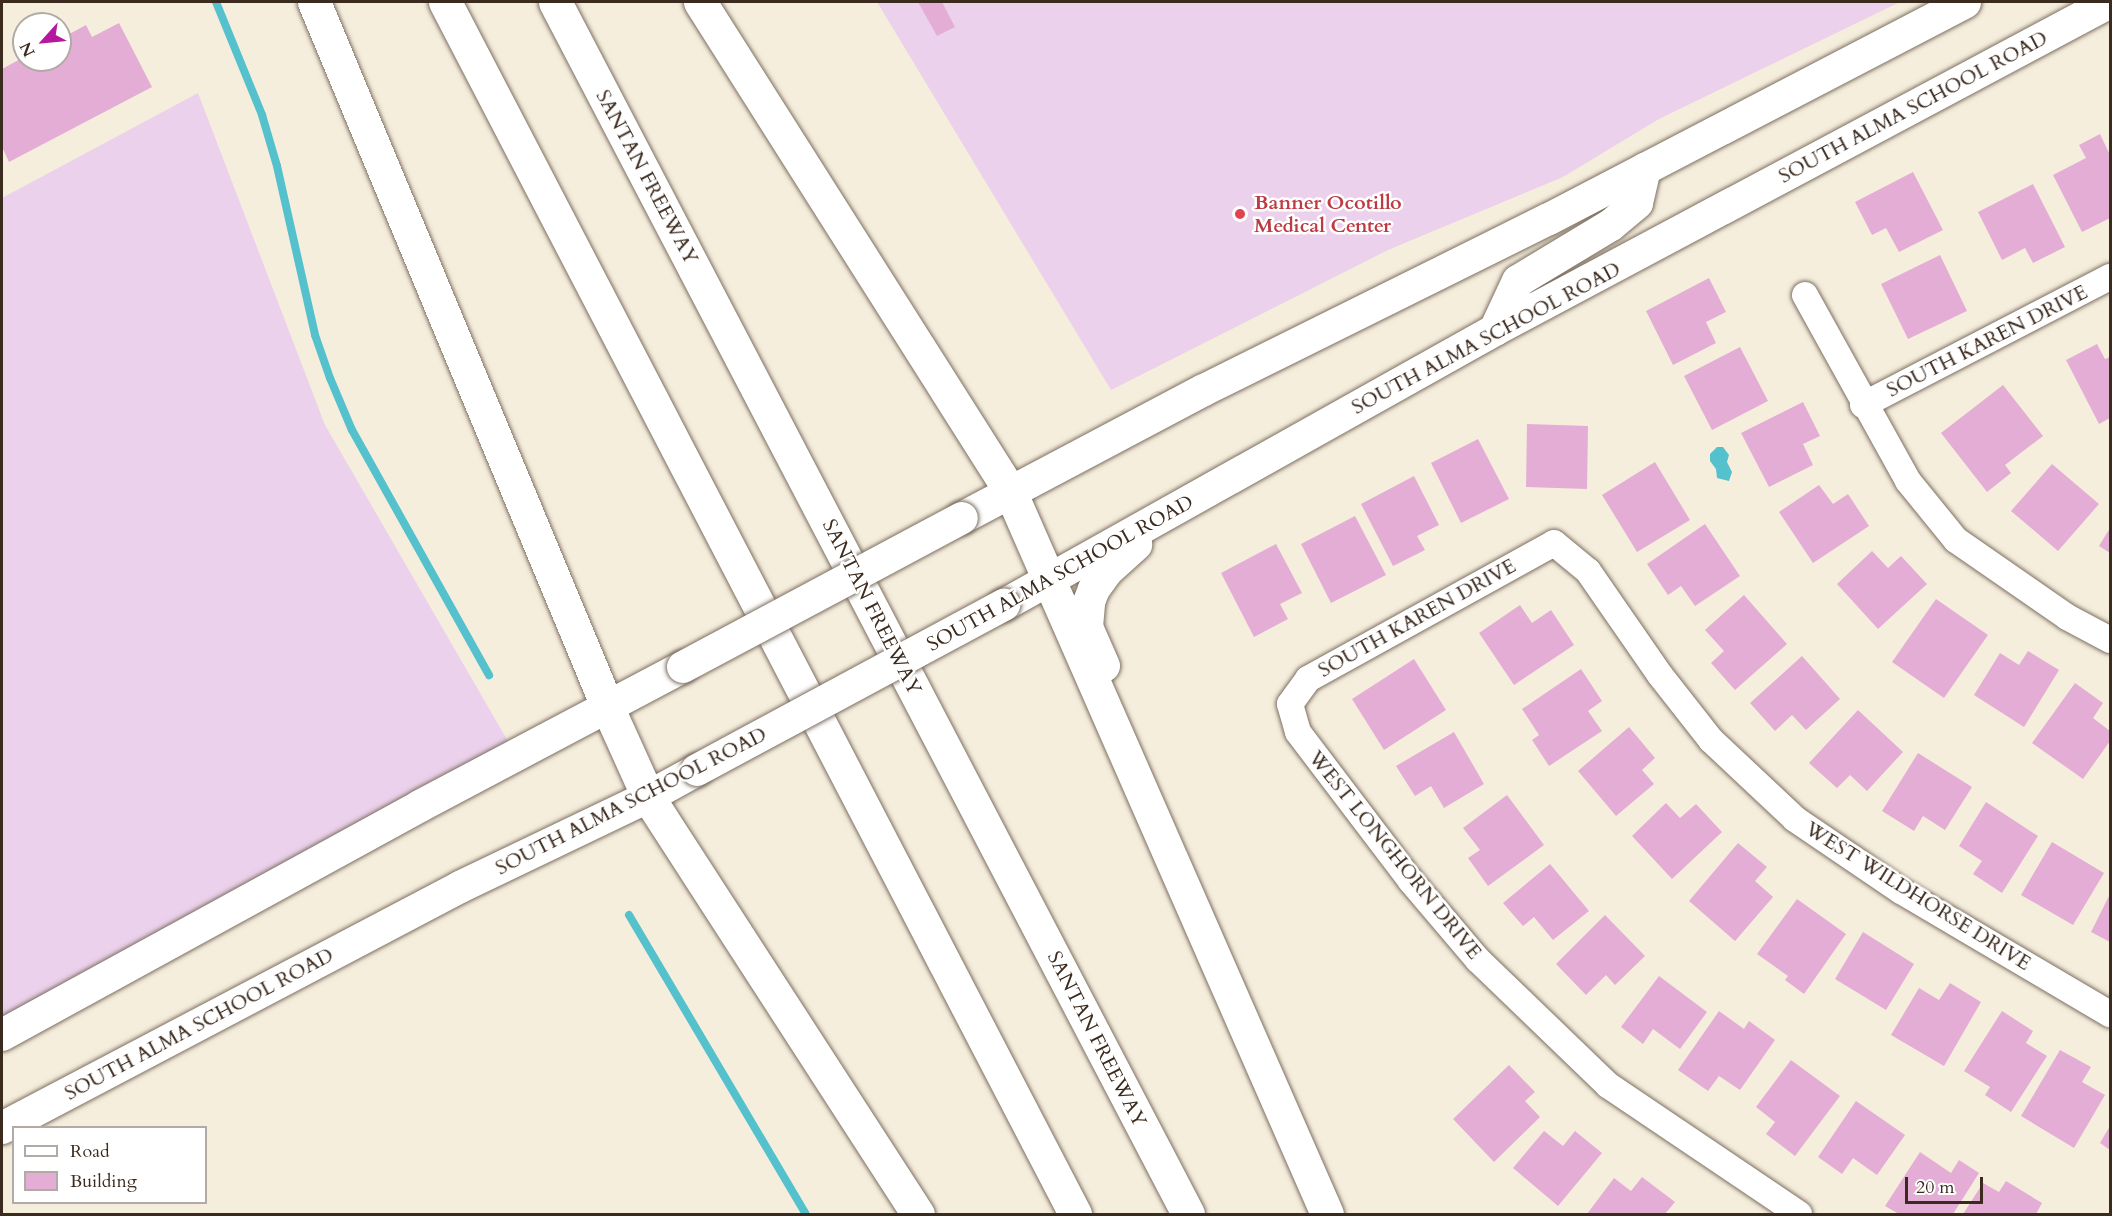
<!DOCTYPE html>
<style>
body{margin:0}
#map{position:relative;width:2112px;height:1216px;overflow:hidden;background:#f6eedd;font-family:Cardo,serif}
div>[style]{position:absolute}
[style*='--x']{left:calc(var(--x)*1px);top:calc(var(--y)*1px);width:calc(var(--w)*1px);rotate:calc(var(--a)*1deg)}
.built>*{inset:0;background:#ebd1eb}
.water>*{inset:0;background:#54c1cd}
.stream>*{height:8px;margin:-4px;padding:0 4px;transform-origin:4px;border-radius:4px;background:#54c1cd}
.building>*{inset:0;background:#e4add6}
.roads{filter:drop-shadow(0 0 2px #7c6f61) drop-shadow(0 0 2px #7c6f61)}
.minor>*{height:26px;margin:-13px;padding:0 13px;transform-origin:13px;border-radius:13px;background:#fff}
.major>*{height:32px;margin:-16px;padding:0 16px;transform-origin:16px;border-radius:16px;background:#fff}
.highway>*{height:33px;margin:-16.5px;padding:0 16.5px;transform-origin:16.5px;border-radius:16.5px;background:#fff}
.bridges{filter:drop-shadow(0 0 2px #7c6f61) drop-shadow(0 0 2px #7c6f61)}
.major-bridge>*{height:32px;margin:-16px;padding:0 16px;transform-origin:16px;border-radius:16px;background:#fff}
.dots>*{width:16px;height:16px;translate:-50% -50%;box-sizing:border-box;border:3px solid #fff;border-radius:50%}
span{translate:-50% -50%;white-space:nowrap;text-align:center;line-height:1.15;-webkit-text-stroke:5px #fff;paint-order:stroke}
.street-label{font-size:20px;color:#3b2a1e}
.health-label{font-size:20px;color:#be3a42;font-weight:700}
.left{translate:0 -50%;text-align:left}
.frame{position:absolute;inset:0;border:3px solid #3b2a1e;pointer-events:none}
.legend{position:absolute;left:12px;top:1126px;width:195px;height:78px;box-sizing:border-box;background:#fff;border:2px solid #b1aaa5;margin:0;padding:8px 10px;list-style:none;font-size:18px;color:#3b2a1e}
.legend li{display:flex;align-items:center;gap:12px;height:30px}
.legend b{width:30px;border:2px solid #b1aaa5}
.north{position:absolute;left:12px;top:12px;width:60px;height:60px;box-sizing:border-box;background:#fff;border:2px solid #b1aaa5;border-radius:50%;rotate:243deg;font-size:16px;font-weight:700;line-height:24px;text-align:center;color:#3b2a1e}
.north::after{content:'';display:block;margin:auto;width:21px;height:27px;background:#b5179e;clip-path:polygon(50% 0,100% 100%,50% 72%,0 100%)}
.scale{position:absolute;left:1905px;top:1177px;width:78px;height:27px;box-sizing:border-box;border:3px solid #3b2a1e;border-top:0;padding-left:8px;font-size:18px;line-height:21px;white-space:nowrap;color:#3b2a1e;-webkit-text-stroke:4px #fff;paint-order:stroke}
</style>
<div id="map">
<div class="built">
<i style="clip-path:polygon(877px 2px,1900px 2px,1659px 119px,1563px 177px,1388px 250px,1111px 390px)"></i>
<i style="clip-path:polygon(198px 93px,325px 425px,516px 755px,2px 1035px,2px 198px)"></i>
</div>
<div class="water">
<i style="clip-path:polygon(1717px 447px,1723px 447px,1729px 455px,1727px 462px,1732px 472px,1729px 481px,1717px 478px,1716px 469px,1710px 461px,1710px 454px)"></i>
</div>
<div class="stream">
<i style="--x:216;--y:2;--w:122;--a:67.8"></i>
<i style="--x:262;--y:115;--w:53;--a:73.6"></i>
<i style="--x:277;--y:166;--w:173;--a:77.3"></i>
<i style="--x:315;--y:335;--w:46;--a:70.8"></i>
<i style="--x:330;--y:378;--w:56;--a:67.1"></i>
<i style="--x:352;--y:430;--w:281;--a:60.8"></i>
<i style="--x:629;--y:915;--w:347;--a:59.4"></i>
</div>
<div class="building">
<i style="clip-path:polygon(918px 2px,942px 2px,955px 27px,937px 36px)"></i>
<i style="clip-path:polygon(119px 23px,152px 87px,9px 162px,2px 147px,2px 69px,24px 57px,24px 60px,60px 60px,60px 39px,86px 25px,92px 37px)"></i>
<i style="clip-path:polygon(2100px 134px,2110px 155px,2110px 218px,2082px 232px,2053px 175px,2086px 158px,2079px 145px)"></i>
<i style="clip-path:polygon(1913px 172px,1943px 230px,1899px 252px,1886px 228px,1872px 235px,1855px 202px)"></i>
<i style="clip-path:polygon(2033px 184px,2065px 247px,2033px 263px,2025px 248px,2002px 260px,1978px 212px)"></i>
<i style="clip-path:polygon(1940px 255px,1967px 311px,1908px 339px,1881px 284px)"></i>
<i style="clip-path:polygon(1709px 278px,1726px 312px,1706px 322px,1716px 343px,1673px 365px,1646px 311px)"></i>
<i style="clip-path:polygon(2097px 344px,2105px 359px,2110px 357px,2110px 418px,2099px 424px,2066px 360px)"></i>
<i style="clip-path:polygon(1740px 347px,1768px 401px,1712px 430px,1684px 376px)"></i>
<i style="clip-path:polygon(2003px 385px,2043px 436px,2005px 465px,2011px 473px,1987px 492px,1941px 433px)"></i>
<i style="clip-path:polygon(1803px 402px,1820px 436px,1803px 444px,1813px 465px,1769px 487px,1741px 433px)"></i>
<i style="clip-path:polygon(1527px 424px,1588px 426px,1587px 489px,1526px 487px)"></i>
<i style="clip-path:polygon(1478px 439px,1509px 499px,1461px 523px,1431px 463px)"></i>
<i style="clip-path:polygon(1655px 462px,1690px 520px,1637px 552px,1602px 495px)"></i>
<i style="clip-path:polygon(2052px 464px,2099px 504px,2058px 551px,2011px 511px)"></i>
<i style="clip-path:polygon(1414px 476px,1439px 525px,1417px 536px,1425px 550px,1393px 566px,1361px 504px)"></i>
<i style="clip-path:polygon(1819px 485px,1833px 504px,1848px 494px,1869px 526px,1813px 563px,1779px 512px)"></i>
<i style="clip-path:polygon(1355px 516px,1386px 575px,1331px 603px,1301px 544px)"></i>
<i style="clip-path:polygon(1705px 524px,1740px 576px,1695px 606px,1681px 586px,1668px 595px,1647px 564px)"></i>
<i style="clip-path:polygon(2110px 528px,2110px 553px,2099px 546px)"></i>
<i style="clip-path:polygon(1276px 544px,1302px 593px,1280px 604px,1288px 619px,1254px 637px,1221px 573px)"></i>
<i style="clip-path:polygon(1872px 551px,1888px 568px,1901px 556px,1927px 584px,1878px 629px,1837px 584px)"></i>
<i style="clip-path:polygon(1744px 595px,1787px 644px,1735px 690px,1711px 663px,1724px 651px,1705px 630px)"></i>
<i style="clip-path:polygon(1936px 599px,1988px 635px,1944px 698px,1892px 662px)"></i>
<i style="clip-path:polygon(1520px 605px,1532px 623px,1551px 610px,1574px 645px,1514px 685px,1479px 633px)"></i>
<i style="clip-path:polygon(2028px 651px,2059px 670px,2024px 727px,1974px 695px,2000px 653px,2019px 665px)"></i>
<i style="clip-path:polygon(1802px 656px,1840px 699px,1806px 730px,1792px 715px,1775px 731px,1750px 703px)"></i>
<i style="clip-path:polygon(1414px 659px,1446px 710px,1384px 750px,1352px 699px)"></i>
<i style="clip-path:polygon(1581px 669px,1602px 701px,1588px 711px,1602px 731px,1549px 766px,1532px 740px,1539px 735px,1522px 709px)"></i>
<i style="clip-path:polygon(2075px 683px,2103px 703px,2093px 718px,2110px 731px,2110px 741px,2083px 779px,2032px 743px)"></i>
<i style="clip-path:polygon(1858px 710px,1903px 752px,1867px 791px,1850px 775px,1837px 788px,1809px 763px)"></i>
<i style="clip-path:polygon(1629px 727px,1655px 758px,1642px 770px,1654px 784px,1616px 816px,1578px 771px)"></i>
<i style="clip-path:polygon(1454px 732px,1484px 784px,1444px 808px,1431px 786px,1415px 796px,1396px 766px)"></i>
<i style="clip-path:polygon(1918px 753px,1972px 787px,1945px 830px,1923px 816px,1914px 831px,1882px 811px)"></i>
<i style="clip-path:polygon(1507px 795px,1544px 845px,1488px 886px,1468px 858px,1480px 850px,1463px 828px)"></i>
<i style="clip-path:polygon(1986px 802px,2038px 836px,2002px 893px,1973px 874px,1982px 861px,1959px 846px)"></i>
<i style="clip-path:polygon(1666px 803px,1680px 818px,1696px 804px,1722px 832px,1672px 879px,1632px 836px)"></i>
<i style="clip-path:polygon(2052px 842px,2104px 873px,2073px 925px,2021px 895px)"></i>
<i style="clip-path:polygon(1738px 843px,1767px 867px,1755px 881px,1773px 897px,1735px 941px,1689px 901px)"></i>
<i style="clip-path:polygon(1550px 864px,1589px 911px,1553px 940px,1534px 917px,1523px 926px,1503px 903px)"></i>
<i style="clip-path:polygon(2110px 894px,2110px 942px,2091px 932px)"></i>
<i style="clip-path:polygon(1797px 899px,1846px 934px,1804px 994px,1785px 980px,1788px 976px,1757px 954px)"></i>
<i style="clip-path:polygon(1605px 915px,1645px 956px,1615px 985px,1606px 975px,1586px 995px,1556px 964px)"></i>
<i style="clip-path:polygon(1863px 932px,1914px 964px,1886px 1010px,1835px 979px)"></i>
<i style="clip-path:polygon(1659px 976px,1707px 1012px,1680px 1049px,1653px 1029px,1643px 1044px,1621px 1027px)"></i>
<i style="clip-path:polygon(1950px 983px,1981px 1002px,1944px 1066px,1891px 1035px,1919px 988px,1939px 1000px)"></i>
<i style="clip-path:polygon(1719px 1011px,1744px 1029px,1749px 1021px,1775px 1040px,1740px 1090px,1719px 1076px,1708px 1091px,1678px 1070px)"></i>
<i style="clip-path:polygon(2002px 1011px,2033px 1031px,2026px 1043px,2047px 1056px,2011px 1112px,1985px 1095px,1990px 1087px,1964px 1071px)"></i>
<i style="clip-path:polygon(2060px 1050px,2091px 1067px,2082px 1082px,2105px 1095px,2074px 1148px,2021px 1116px)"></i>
<i style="clip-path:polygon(1791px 1060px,1840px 1096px,1795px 1156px,1766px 1134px,1775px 1122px,1756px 1107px)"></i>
<i style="clip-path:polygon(1509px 1065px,1535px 1092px,1525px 1101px,1540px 1117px,1494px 1162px,1453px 1119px)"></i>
<i style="clip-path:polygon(1856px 1101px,1905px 1135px,1877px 1175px,1853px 1158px,1842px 1174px,1818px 1157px)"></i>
<i style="clip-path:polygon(2110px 1126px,2110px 1150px,2100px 1143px)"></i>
<i style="clip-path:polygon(1544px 1131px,1563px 1146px,1575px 1131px,1602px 1153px,1558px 1206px,1513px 1168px)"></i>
<i style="clip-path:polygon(1920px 1152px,1951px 1173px,1959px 1160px,1979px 1173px,1953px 1214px,1899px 1214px,1885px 1206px)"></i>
<i style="clip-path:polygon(1642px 1177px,1675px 1202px,1665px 1214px,1587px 1214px,1614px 1178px,1631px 1191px)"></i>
<i style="clip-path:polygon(2006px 1181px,2042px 1203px,2036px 1214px,1963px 1214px,1983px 1183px,1999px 1192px)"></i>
</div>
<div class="roads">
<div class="minor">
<i style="--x:1805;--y:295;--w:213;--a:61"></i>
<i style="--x:1908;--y:481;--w:76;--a:50.9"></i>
<i style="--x:1956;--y:540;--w:135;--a:34.7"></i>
<i style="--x:2067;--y:617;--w:49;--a:28.1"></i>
<i style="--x:1863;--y:405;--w:278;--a:-27.4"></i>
<i style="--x:1799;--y:1214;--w:230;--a:-146"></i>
<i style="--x:1608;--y:1085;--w:180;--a:-136.1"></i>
<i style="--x:1478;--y:960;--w:104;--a:-130.3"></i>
<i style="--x:1411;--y:881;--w:187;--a:-127.2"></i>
<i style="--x:1298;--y:732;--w:29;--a:-106"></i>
<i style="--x:1290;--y:704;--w:31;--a:-54"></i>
<i style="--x:1308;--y:679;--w:281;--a:-28.9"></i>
<i style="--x:1554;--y:543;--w:44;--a:39.5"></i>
<i style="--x:1588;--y:571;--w:126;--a:55.3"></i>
<i style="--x:1660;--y:675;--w:83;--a:51.9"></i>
<i style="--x:1711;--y:740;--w:115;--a:43.2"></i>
<i style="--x:1795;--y:819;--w:128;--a:34.2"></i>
<i style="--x:1901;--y:891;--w:243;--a:30.5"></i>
</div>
<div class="major">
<i style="--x:1495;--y:330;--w:54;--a:-64.9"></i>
<i style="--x:1518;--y:281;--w:109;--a:-31.1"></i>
<i style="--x:1611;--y:225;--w:34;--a:-40"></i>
<i style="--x:1637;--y:203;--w:35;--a:-77"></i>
<i style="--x:962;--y:518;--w:272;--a:-27.9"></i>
<i style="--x:1202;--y:391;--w:387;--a:-26.4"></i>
<i style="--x:1549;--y:219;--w:469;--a:-27.5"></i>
<i style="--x:1004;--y:605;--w:563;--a:-29.25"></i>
<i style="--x:1495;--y:330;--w:697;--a:-28.07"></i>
<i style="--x:1104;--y:666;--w:43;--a:-113.6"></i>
<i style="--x:1087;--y:627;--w:25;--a:-85"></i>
<i style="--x:1089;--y:602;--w:14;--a:-69"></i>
<i style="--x:1094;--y:589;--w:24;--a:-54"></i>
<i style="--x:1108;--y:570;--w:38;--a:-42"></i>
<i style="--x:2;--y:1035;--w:477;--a:-28.7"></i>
<i style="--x:420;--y:806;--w:297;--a:-27.9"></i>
<i style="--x:2;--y:1128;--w:518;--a:-27.75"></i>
<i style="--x:460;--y:887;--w:208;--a:-25.6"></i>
<i style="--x:648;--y:797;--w:56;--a:-28.9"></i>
</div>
<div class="highway">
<i style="--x:314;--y:2;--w:763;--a:67.4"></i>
<i style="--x:607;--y:706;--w:100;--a:65.7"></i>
<i style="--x:648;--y:797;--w:497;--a:57.1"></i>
<i style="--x:445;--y:2;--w:1366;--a:62.53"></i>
<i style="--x:555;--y:2;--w:1367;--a:62.42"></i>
<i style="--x:700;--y:2;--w:579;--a:57.63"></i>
<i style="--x:1010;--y:491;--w:789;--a:66.32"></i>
</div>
</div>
<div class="bridges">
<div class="major-bridge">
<i style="--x:683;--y:667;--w:316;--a:-28.1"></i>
<i style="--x:697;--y:770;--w:349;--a:-28.3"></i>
</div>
</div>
<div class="dots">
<i style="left:1240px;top:214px;background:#e0444e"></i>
</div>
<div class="street-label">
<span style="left:1913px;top:107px;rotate:-28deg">SOUTH ALMA SCHOOL ROAD</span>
<span style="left:647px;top:177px;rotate:62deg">SANTAN FREEWAY</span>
<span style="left:1486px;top:338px;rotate:-28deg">SOUTH ALMA SCHOOL ROAD</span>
<span style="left:1987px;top:341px;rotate:-27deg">SOUTH KAREN DRIVE</span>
<span style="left:1060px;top:573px;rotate:-29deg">SOUTH ALMA SCHOOL ROAD</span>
<span style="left:872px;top:607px;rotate:63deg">SANTAN FREEWAY</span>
<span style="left:1417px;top:618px;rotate:-29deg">SOUTH KAREN DRIVE</span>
<span style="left:631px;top:801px;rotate:-27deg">SOUTH ALMA SCHOOL ROAD</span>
<span style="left:1395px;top:855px;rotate:51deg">WEST LONGHORN DRIVE</span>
<span style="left:1918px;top:896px;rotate:32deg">WEST WILDHORSE DRIVE</span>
<span style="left:199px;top:1024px;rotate:-28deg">SOUTH ALMA SCHOOL ROAD</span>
<span style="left:1097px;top:1039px;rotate:63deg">SANTAN FREEWAY</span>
</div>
<div class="health-label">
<span class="left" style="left:1254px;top:214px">Banner Ocotillo<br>Medical Center</span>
</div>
<div class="frame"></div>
<ul class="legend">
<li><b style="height:8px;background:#fff"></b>Road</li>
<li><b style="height:16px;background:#e4add6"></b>Building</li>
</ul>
<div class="north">N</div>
<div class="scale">20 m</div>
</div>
